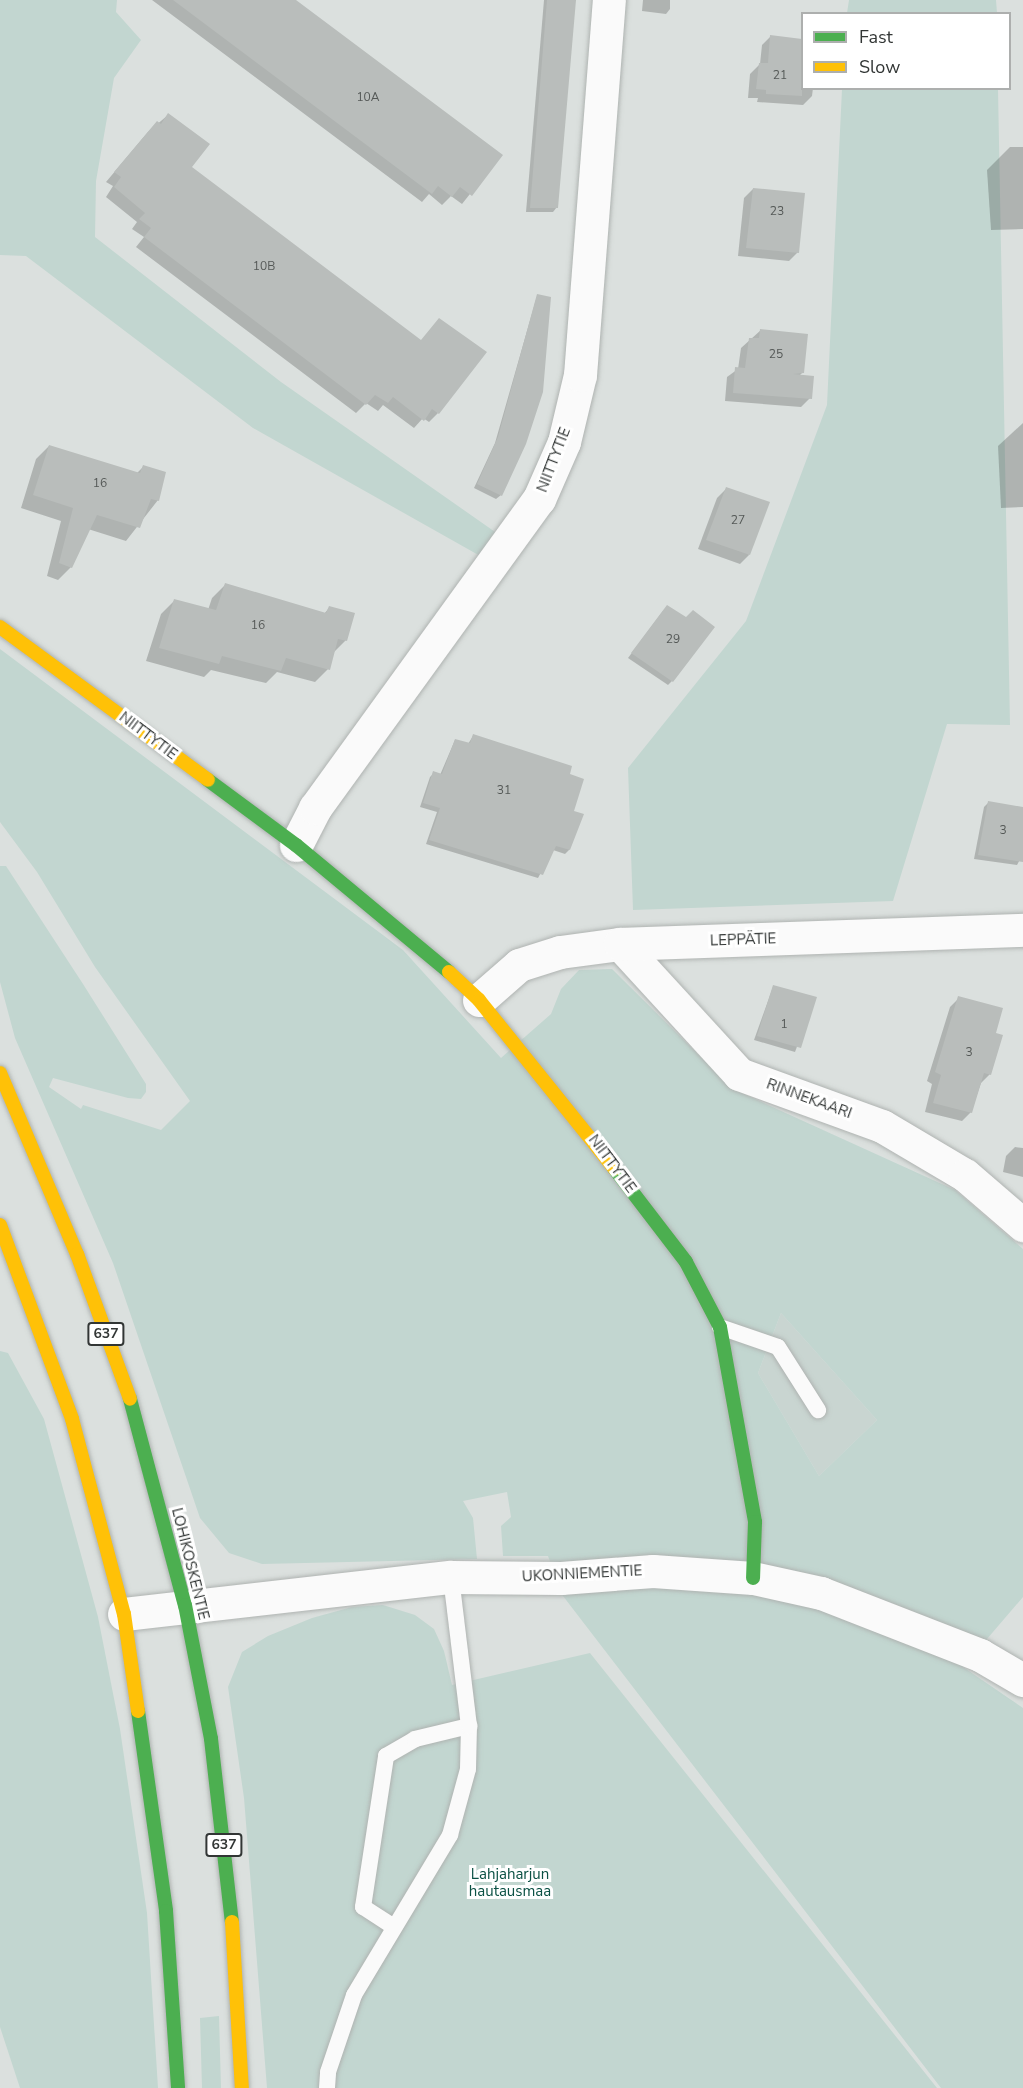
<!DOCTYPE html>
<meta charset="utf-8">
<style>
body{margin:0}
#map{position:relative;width:1023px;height:2088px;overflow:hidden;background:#dbe0de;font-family:"Nunito Sans",sans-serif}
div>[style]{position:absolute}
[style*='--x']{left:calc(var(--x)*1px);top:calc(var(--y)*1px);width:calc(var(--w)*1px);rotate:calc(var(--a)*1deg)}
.built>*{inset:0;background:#c9d5d1}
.green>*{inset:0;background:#c2d6d0}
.shadow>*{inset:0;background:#0003}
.building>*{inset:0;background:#b9bdbb}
.roads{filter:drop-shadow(0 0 2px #afb3b1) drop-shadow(0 0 2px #afb3b1)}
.lane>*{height:16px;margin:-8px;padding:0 8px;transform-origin:8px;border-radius:8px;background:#fafafa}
.street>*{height:33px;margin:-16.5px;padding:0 16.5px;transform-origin:16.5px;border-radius:16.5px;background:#fafafa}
.fast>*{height:14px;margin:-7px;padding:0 7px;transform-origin:7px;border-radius:7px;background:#4caf50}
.slow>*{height:14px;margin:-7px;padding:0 7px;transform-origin:7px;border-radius:7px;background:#ffc107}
span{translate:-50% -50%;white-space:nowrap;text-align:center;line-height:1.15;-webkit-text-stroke:6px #fff;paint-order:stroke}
.number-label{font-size:12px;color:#545856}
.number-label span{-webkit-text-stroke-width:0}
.shield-label span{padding:2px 4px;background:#fff;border:2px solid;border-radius:4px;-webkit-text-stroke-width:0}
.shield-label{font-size:14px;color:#323635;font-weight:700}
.street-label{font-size:15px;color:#323635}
.park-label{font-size:15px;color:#0b5144}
.legend{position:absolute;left:801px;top:12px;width:210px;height:78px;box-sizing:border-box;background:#fff;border:2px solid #adafae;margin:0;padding:8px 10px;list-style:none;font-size:18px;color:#323635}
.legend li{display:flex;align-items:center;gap:12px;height:30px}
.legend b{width:30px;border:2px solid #adafae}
</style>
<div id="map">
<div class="built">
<i style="clip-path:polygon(781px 1313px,877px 1420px,819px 1476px,758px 1373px)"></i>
</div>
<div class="green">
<i style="clip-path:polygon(0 0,117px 0,116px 12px,141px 40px,114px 78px,96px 181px,95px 237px,281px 382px,498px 534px,482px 557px,253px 428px,26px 256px,0 255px)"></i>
<i style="clip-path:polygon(849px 0,996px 0,997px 13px,847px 13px)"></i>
<i style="clip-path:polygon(842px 89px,998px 89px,1010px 725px,947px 724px,893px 901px,633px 910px,628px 768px,746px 621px,827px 405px)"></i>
<i style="clip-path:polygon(evenodd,0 649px,403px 950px,501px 1058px,551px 1014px,561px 989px,579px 970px,612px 969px,733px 1089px,955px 1190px,1023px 1249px,1023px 1597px,963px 1667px,1023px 1708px,1023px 2088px,941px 2088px,563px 1596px,548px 1556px,503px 1556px,501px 1526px,511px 1517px,507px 1492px,463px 1501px,473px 1518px,477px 1559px,262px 1564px,229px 1553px,200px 1518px,113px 1263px,15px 1038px,0 982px,0 866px,6px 866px,83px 984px,146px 1084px,146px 1092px,141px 1099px,128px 1098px,53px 1078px,49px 1087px,81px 1109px,83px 1105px,161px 1130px,190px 1101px,95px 967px,37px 872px,0 822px,0 649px,781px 1313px,877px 1420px,819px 1476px,758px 1373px,781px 1313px)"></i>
<i style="clip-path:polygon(0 1351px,8px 1353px,44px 1419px,98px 1617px,120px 1729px,147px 1913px,158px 2088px,20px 2088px,0 2027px)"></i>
<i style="clip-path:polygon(383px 1605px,415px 1615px,434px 1629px,444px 1651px,452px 1685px,590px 1653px,937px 2088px,267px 2088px,244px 1798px,228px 1687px,242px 1652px,268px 1636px,312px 1618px,352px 1607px)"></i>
<i style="clip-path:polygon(219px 2016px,221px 2088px,202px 2088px,200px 2018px)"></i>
</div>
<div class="shadow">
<i style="clip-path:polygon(152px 0,294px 0,501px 155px,462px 204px,451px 196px,442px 205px,429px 194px,422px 202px)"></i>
<i style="clip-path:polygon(544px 0,575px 0,557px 207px,553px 212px,526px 212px)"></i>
<i style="clip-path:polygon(643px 0,670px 0,670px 9px,666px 14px,642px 11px)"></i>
<i style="clip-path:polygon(771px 36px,802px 40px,802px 88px,813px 88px,812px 96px,803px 105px,757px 102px,758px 98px,748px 98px,750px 74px,760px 64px,762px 45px)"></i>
<i style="clip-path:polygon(168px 115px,189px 167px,438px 413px,429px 422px,423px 418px,414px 428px,383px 405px,378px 411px,366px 403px,356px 413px,136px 247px,144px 237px,132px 229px,137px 222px,106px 197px,113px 186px,106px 182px,148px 132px)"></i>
<i style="clip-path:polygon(1010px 147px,1023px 147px,1023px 229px,991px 230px,987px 170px)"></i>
<i style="clip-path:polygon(753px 189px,798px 252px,789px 261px,738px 256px,744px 198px)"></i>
<i style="clip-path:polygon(537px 296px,501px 495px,496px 499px,474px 488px,495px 443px)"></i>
<i style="clip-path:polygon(761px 330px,803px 372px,799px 376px,810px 398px,801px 407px,725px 401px,727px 377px,738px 369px,741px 348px)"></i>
<i style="clip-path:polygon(1023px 423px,1023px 507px,1001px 508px,998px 446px)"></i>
<i style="clip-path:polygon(49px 446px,136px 474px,143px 467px,158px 500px,126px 541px,88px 529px,71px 567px,58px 580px,47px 576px,61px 521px,21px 508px,36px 459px)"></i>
<i style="clip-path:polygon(726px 489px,749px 555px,740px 564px,698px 549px,717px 498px)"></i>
<i style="clip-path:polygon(226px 584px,324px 614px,329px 608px,346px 640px,333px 653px,328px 669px,315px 682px,277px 672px,266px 683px,211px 670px,204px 677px,146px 661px,161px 614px,174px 601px,208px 610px,212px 598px)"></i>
<i style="clip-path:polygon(663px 611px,672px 681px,668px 685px,628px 658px)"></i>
<i style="clip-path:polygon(473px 736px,568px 775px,572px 812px,569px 850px,565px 854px,553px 850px,538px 878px,426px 844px,437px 812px,420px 807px,430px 777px,434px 773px,440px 775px,455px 740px,468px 744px)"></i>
<i style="clip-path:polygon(988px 803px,1023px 809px,1023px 854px,1017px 865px,974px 859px,984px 807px)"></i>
<i style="clip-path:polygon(773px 987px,815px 998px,795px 1052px,754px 1040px)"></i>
<i style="clip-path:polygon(959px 998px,994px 1034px,990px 1074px,981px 1083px,971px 1112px,962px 1121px,925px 1112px,932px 1084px,927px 1081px,950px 1007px)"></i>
<i style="clip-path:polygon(1015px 1147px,1023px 1148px,1023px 1177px,1003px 1172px,1006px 1156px)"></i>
</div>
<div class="building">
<i style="clip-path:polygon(173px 0,296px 0,503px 155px,472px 196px,460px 187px,452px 197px,438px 186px,432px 194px)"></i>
<i style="clip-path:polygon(547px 0,576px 0,558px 208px,530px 208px)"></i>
<i style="clip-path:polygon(770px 35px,802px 39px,802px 96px,766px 94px,766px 90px,756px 89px,759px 63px,768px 63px)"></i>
<i style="clip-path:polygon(168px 113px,210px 144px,192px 167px,421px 340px,439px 318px,487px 352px,439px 414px,432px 409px,424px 421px,393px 397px,388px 403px,375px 395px,366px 405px,144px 237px,151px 228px,139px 219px,145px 213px,114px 187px,121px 177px,114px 172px,157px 121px,161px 124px)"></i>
<i style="clip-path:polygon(753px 188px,805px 193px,799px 253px,746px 248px)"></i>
<i style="clip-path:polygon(537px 294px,551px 297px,543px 392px,526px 444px,502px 496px,477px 484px,498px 437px)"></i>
<i style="clip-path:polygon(760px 329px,808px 334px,804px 373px,793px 374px,814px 376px,812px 399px,733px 393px,735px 367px,745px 368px,749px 338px,759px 338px)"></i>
<i style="clip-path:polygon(49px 445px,140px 473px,143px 465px,166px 472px,159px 501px,151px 499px,140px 528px,97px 515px,72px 568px,59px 563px,73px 508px,33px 495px)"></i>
<i style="clip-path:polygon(726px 487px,770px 502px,750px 555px,706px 540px)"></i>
<i style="clip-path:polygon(225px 583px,326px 613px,329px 606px,355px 613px,347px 641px,338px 639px,330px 670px,286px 658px,281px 671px,222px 656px,219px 664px,159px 648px,174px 599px,216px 610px)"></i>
<i style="clip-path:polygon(667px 605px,686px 617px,693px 610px,715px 627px,673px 682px,631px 653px)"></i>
<i style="clip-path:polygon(473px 734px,572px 766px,570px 774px,584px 779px,574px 811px,584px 814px,570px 850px,556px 846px,543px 875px,429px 840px,440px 808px,423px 803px,433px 771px,442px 774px,455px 739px,470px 743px)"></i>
<i style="clip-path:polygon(988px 801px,1023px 807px,1023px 862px,978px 855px)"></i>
<i style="clip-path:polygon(773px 985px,817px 997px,801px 1048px,757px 1036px)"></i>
<i style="clip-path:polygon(958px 996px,1003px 1008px,996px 1033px,1003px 1035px,991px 1075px,984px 1073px,972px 1113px,933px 1103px,941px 1075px,935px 1072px)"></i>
</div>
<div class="roads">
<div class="lane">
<i style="--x:720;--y:1327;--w:61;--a:19"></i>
<i style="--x:778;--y:1347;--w:75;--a:57.6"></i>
<i style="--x:394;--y:1927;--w:37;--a:-147"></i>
<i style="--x:363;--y:1907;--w:153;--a:-81.3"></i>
<i style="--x:386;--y:1756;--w:34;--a:-30"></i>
<i style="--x:415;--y:1739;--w:56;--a:-13.5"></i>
<i style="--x:327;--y:2088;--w:16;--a:-86"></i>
<i style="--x:328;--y:2072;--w:81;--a:-71.3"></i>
<i style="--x:354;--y:1995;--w:187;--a:-59"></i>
<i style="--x:450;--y:1835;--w:68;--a:-74.7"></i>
<i style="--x:468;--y:1769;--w:43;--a:-88.7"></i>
<i style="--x:469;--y:1726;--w:150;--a:-96.9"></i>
</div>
<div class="street">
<i style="--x:296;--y:845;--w:42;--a:-62.8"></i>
<i style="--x:315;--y:808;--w:382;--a:-54.1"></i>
<i style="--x:539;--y:499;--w:62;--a:-66.3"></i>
<i style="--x:564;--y:442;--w:69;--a:-76.6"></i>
<i style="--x:580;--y:375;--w:376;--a:-85.6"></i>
<i style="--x:620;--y:944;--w:176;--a:47.5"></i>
<i style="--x:739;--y:1074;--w:152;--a:20"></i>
<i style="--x:882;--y:1126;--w:96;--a:30.6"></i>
<i style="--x:965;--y:1175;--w:77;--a:40.8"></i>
<i style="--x:479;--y:1000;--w:53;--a:-41.2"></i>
<i style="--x:519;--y:965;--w:43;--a:-17.6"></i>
<i style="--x:560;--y:952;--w:61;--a:-7.6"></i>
<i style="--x:620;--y:944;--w:403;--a:-2"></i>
<i style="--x:124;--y:1614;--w:329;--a:-6.5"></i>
<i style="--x:451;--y:1577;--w:110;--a:0.5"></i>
<i style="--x:561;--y:1578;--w:92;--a:-4.4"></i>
<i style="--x:653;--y:1571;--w:100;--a:4"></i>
<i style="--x:753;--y:1578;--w:70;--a:12.4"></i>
<i style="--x:821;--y:1593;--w:171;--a:21.3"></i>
<i style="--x:980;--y:1655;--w:50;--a:30.2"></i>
</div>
<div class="fast">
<i style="--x:208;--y:780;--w:109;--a:36.5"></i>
<i style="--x:296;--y:845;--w:199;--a:39.7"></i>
<i style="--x:614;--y:1168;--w:118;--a:52.5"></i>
<i style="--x:686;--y:1262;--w:73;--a:62.4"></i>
<i style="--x:720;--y:1327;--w:198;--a:79.8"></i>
<i style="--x:755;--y:1522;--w:56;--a:92"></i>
<i style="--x:130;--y:1399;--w:213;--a:75.1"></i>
<i style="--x:185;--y:1605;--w:136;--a:79"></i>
<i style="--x:211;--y:1739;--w:184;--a:83.5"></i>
<i style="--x:138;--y:1711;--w:202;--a:82"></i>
<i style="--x:166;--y:1911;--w:177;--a:86.1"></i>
</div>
<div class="slow">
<i style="--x:0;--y:627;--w:258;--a:36.3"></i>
<i style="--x:449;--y:972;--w:41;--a:43"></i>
<i style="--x:479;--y:1000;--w:216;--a:51.2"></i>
<i style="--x:0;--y:1073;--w:197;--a:67"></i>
<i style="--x:77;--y:1254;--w:154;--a:69.9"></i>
<i style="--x:0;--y:1225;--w:207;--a:69.6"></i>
<i style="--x:72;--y:1419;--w:202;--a:75.1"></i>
<i style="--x:124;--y:1614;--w:98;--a:81.8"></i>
<i style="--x:232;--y:1922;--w:166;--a:86.6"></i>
</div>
</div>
<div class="number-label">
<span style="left:780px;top:76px">21</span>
<span style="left:368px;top:98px">10A</span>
<span style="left:777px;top:212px">23</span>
<span style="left:264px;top:267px">10B</span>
<span style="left:776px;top:355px">25</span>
<span style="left:100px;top:484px">16</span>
<span style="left:738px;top:521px">27</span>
<span style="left:258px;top:626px">16</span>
<span style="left:673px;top:640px">29</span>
<span style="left:504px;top:791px">31</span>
<span style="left:1003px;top:831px">3</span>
<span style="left:784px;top:1025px">1</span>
<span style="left:969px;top:1053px">3</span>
</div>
<div class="shield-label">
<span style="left:106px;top:1334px">637</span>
<span style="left:224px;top:1845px">637</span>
</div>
<div class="street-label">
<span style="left:554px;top:460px;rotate:-69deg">NIITTYTIE</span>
<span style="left:148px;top:736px;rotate:37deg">NIITTYTIE</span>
<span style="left:743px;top:940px;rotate:-2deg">LEPPÄTIE</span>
<span style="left:809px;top:1099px;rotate:20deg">RINNEKAARI</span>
<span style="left:612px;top:1164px;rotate:53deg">NIITTYTIE</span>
<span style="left:190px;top:1564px;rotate:76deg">LOHIKOSKENTIE</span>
<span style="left:582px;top:1574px;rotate:-3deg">UKONNIEMENTIE</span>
</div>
<div class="park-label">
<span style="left:510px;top:1883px">Lahjaharjun<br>hautausmaa</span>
</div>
<ul class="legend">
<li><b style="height:8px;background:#4caf50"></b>Fast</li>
<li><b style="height:8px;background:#ffc107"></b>Slow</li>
</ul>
</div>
